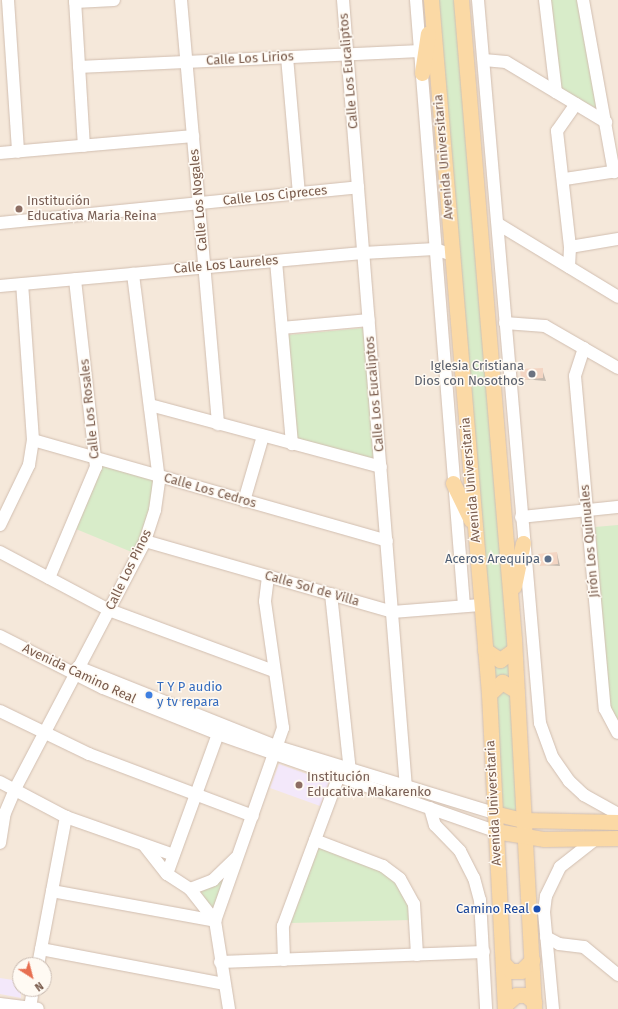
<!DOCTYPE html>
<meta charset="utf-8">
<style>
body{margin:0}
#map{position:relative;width:618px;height:1009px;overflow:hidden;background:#fdf6ec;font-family:"Fira Sans",sans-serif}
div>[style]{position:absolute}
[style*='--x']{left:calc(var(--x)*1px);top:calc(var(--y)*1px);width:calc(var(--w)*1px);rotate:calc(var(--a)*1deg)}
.residential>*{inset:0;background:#f5e8da}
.education>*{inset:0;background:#f3e8fa}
.green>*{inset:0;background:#d8ecc9}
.shadow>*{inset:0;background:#0003}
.building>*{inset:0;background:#f3d5c3}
.roads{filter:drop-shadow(0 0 1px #d1beb0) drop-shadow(0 0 1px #d1beb0)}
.minor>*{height:12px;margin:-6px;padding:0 6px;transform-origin:6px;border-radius:6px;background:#fff}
.major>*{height:15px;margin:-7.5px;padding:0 7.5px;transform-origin:7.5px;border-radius:7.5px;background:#fbd9a5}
.dots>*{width:11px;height:11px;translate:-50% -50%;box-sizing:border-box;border:2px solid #fffaf3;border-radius:50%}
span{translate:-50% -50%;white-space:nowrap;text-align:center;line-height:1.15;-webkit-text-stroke:3px #fffaf3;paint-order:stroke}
.street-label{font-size:13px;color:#7a5c4d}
.education-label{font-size:13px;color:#785e54}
.left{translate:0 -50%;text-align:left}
.worship-label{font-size:13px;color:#5b616d}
.right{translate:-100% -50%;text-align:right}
.service-label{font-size:13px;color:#4e5e75}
.shop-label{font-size:13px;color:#366cbe}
.transit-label{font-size:13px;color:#164399}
.north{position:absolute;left:12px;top:957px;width:40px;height:40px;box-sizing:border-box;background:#fffaf3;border:1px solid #cabbb1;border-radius:50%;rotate:144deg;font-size:11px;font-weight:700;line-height:16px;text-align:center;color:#7a5c4d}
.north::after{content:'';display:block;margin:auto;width:14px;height:18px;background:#e76f51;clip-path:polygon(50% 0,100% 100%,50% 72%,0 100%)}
</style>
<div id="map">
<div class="residential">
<i style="clip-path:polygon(evenodd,0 0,618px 0,618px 1009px,0 1009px,0 0,20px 965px,44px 965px,44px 989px,20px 989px,20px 965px)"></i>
</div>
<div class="education">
<i style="clip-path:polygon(279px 764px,329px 782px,320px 806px,270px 788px)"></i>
<i style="clip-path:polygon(0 978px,20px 981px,21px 998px,0 994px)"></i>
</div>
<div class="green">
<i style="clip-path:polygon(435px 0,456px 0,510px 645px,519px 814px,498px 809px)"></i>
<i style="clip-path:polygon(551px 0,579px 0,598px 109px,560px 90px)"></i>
<i style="clip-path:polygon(363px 328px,375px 460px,296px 439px,288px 335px)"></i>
<i style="clip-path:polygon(101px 463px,154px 478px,151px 510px,134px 553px,76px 529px)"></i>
<i style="clip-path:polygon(618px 525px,618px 722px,609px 707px,595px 527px)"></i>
<i style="clip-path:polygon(318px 846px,392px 876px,409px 904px,411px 920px,291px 923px)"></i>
<i style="clip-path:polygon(227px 875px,214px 913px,201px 892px)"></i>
</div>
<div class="shadow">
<i style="clip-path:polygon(542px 369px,546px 381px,522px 379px)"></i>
<i style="clip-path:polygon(557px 553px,560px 566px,541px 565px)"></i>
</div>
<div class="building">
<i style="clip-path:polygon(543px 368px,543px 378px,521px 380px,520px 369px)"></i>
<i style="clip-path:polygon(557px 552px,558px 564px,540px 566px,538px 554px)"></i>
</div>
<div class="roads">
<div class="minor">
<i style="--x:8;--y:0;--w:152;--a:86.2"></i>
<i style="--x:75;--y:0;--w:146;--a:86.5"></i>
<i style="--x:181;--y:0;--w:426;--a:85"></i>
<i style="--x:343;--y:0;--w:791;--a:85.43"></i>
<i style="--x:416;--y:0;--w:608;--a:85.47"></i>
<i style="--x:478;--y:0;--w:726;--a:85.1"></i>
<i style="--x:540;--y:723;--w:37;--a:70"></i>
<i style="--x:553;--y:758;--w:28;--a:55"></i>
<i style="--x:569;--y:781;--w:21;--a:43"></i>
<i style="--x:584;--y:795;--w:39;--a:29"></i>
<i style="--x:545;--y:0;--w:93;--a:83.2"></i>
<i style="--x:583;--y:0;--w:175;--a:79.8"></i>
<i style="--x:75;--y:2;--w:39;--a:-3"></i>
<i style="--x:287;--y:57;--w:137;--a:85"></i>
<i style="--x:484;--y:60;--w:22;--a:5"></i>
<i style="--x:506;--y:62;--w:117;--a:31"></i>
<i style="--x:79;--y:67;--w:341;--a:-2.7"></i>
<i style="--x:0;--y:153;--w:194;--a:-5"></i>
<i style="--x:565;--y:179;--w:54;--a:-8.6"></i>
<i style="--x:0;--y:223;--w:360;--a:-5.7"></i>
<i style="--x:498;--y:224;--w:140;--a:31.3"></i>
<i style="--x:570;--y:247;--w:49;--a:-9.5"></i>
<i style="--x:276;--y:261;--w:184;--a:85"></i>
<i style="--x:569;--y:267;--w:20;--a:-87"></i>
<i style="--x:570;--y:247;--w:117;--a:-96.4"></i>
<i style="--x:557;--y:131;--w:33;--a:-55"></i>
<i style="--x:0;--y:286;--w:364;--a:-5.2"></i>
<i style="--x:363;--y:253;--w:72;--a:-3.2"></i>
<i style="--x:435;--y:249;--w:18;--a:19"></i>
<i style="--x:505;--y:323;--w:40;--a:4.3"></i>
<i style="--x:545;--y:326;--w:84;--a:29.9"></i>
<i style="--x:282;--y:328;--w:87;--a:-5.3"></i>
<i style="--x:584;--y:348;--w:29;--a:108"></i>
<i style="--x:575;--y:376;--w:334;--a:84.9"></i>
<i style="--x:605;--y:709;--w:27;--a:62"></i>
<i style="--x:150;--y:405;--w:239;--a:15"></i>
<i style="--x:33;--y:440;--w:368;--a:15.9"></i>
<i style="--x:244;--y:501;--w:68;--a:-73.7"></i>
<i style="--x:521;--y:517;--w:98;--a:-5.9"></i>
<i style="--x:0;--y:525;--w:67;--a:-64.2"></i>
<i style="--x:29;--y:465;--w:25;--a:-81"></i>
<i style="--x:33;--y:440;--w:156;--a:-94"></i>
<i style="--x:145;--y:541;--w:257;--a:16"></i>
<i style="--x:392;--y:612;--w:89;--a:-4.5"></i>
<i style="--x:0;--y:552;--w:123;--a:28"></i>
<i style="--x:109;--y:610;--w:176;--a:20.3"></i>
<i style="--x:49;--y:578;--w:121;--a:-67.1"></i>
<i style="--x:96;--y:467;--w:189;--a:-96.4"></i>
<i style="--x:331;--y:594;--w:179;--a:83.9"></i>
<i style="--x:0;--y:636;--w:115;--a:26.8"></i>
<i style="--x:103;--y:688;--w:124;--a:21.8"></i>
<i style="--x:218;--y:734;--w:293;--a:19.3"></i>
<i style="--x:78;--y:667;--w:215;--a:21.8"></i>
<i style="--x:278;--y:747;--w:226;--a:17"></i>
<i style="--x:0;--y:711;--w:99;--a:25.8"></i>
<i style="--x:89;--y:754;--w:175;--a:20.7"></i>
<i style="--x:0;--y:782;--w:75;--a:27.9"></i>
<i style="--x:66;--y:817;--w:114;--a:19.4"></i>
<i style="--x:430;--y:808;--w:18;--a:74"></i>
<i style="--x:435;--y:825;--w:36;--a:46"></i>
<i style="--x:460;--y:851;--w:30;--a:63"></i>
<i style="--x:474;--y:878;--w:23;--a:75"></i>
<i style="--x:480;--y:900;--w:109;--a:86.8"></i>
<i style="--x:315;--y:840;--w:73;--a:20.9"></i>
<i style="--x:383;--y:866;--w:21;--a:37"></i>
<i style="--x:400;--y:879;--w:29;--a:61"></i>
<i style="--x:414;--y:904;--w:51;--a:86.6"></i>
<i style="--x:0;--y:843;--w:30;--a:-81"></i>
<i style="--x:5;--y:813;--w:26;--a:-67"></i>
<i style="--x:15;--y:789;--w:280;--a:-62.3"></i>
<i style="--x:145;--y:541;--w:33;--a:-72"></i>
<i style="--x:155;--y:510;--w:30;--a:-82"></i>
<i style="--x:159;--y:480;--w:208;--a:-97.2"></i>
<i style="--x:144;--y:845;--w:37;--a:52"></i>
<i style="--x:167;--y:874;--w:27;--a:33"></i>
<i style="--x:190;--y:889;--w:25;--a:-21"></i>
<i style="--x:213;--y:880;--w:32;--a:-44"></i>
<i style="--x:167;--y:874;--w:149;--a:-70"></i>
<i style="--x:190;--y:889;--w:41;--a:52"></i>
<i style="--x:52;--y:891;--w:166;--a:10.4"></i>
<i style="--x:546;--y:937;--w:15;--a:28"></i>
<i style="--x:559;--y:944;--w:25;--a:7"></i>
<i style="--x:584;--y:947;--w:44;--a:39.5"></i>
<i style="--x:41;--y:949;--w:186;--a:10.8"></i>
<i style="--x:284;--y:960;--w:34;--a:-92"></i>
<i style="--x:283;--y:926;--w:158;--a:-69.6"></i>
<i style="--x:220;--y:962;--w:264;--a:-2.2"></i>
<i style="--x:38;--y:965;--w:151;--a:-79.3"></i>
<i style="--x:0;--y:1004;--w:38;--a:7"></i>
<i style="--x:30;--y:1008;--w:19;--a:-81"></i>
<i style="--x:229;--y:1009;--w:89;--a:-99"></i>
<i style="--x:215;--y:921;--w:205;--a:-70.6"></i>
<i style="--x:283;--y:728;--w:128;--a:-98.1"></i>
<i style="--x:265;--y:601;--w:25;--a:-83"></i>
<i style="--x:553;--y:1009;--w:97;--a:-95.3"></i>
<i style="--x:544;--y:912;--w:16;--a:-83"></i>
<i style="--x:546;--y:896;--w:32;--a:-64"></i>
<i style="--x:560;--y:867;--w:47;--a:-38.1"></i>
</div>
<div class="major">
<i style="--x:431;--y:0;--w:696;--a:85.22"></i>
<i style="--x:489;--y:694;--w:315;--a:87.1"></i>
<i style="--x:461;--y:0;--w:641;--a:85.26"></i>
<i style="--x:514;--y:639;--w:371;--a:86.9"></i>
<i style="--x:422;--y:73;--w:40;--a:-81.5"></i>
<i style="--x:453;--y:483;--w:41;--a:64.1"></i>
<i style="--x:514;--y:586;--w:44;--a:-78.2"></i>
<i style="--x:485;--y:650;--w:18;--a:34"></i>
<i style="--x:500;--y:660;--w:17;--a:-36"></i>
<i style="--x:489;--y:694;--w:18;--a:-43"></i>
<i style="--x:502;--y:682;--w:17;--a:31"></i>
<i style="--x:494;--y:813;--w:30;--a:14"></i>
<i style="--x:523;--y:820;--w:95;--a:1.2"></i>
<i style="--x:495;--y:831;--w:50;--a:9.3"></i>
<i style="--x:544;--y:839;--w:74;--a:-0.8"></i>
<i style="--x:503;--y:963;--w:11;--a:45"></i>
<i style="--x:511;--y:971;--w:10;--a:0"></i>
<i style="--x:521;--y:971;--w:16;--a:-45"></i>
<i style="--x:505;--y:1005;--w:15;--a:-42"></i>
<i style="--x:516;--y:995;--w:10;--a:0"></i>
<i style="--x:526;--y:995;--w:11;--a:41"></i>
</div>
</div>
<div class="dots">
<i style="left:19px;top:209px;background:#8d6e63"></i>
<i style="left:532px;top:374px;background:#6b7280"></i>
<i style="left:548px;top:559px;background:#5c6f8a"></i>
<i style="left:149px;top:695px;background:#3f7fe0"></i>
<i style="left:299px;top:785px;background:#8d6e63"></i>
<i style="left:537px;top:909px;background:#1a4fb4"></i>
</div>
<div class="street-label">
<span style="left:250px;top:59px;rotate:-3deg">Calle Los Lirios</span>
<span style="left:349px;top:71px;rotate:-95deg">Calle Los Eucaliptos</span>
<span style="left:444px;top:157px;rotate:-95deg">Avenida Universitaria</span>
<span style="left:275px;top:196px;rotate:-6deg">Calle Los Cipreces</span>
<span style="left:199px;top:200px;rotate:-95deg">Calle Los Nogales</span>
<span style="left:226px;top:265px;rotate:-5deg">Calle Los Laureles</span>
<span style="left:375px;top:394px;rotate:-95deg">Calle Los Eucaliptos</span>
<span style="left:90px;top:409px;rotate:-96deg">Calle Los Rosales</span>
<span style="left:471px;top:480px;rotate:-95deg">Avenida Universitaria</span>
<span style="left:210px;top:491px;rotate:16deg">Calle Los Cedros</span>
<span style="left:590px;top:541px;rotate:-95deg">Jirón Los Quinuales</span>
<span style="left:129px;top:570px;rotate:-64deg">Calle Los Pinos</span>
<span style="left:312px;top:589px;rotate:16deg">Calle Sol de Villa</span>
<span style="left:79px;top:674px;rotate:25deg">Avenida Camino Real</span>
<span style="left:494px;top:803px;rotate:-93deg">Avenida Universitaria</span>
</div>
<div class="education-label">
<span class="left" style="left:27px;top:209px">Institución<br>Educativa Maria Reina</span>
<span class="left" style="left:307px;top:785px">Institución<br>Educativa Makarenko</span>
</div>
<div class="worship-label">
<span class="right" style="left:524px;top:374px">Iglesia Cristiana<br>Dios con Nosothos</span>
</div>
<div class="service-label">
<span class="right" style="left:540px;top:559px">Aceros Arequipa</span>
</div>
<div class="shop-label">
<span class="left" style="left:157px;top:695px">T Y P audio<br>y tv repara</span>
</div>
<div class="transit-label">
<span class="right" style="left:529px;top:909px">Camino Real</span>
</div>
<div class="north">N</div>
</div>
